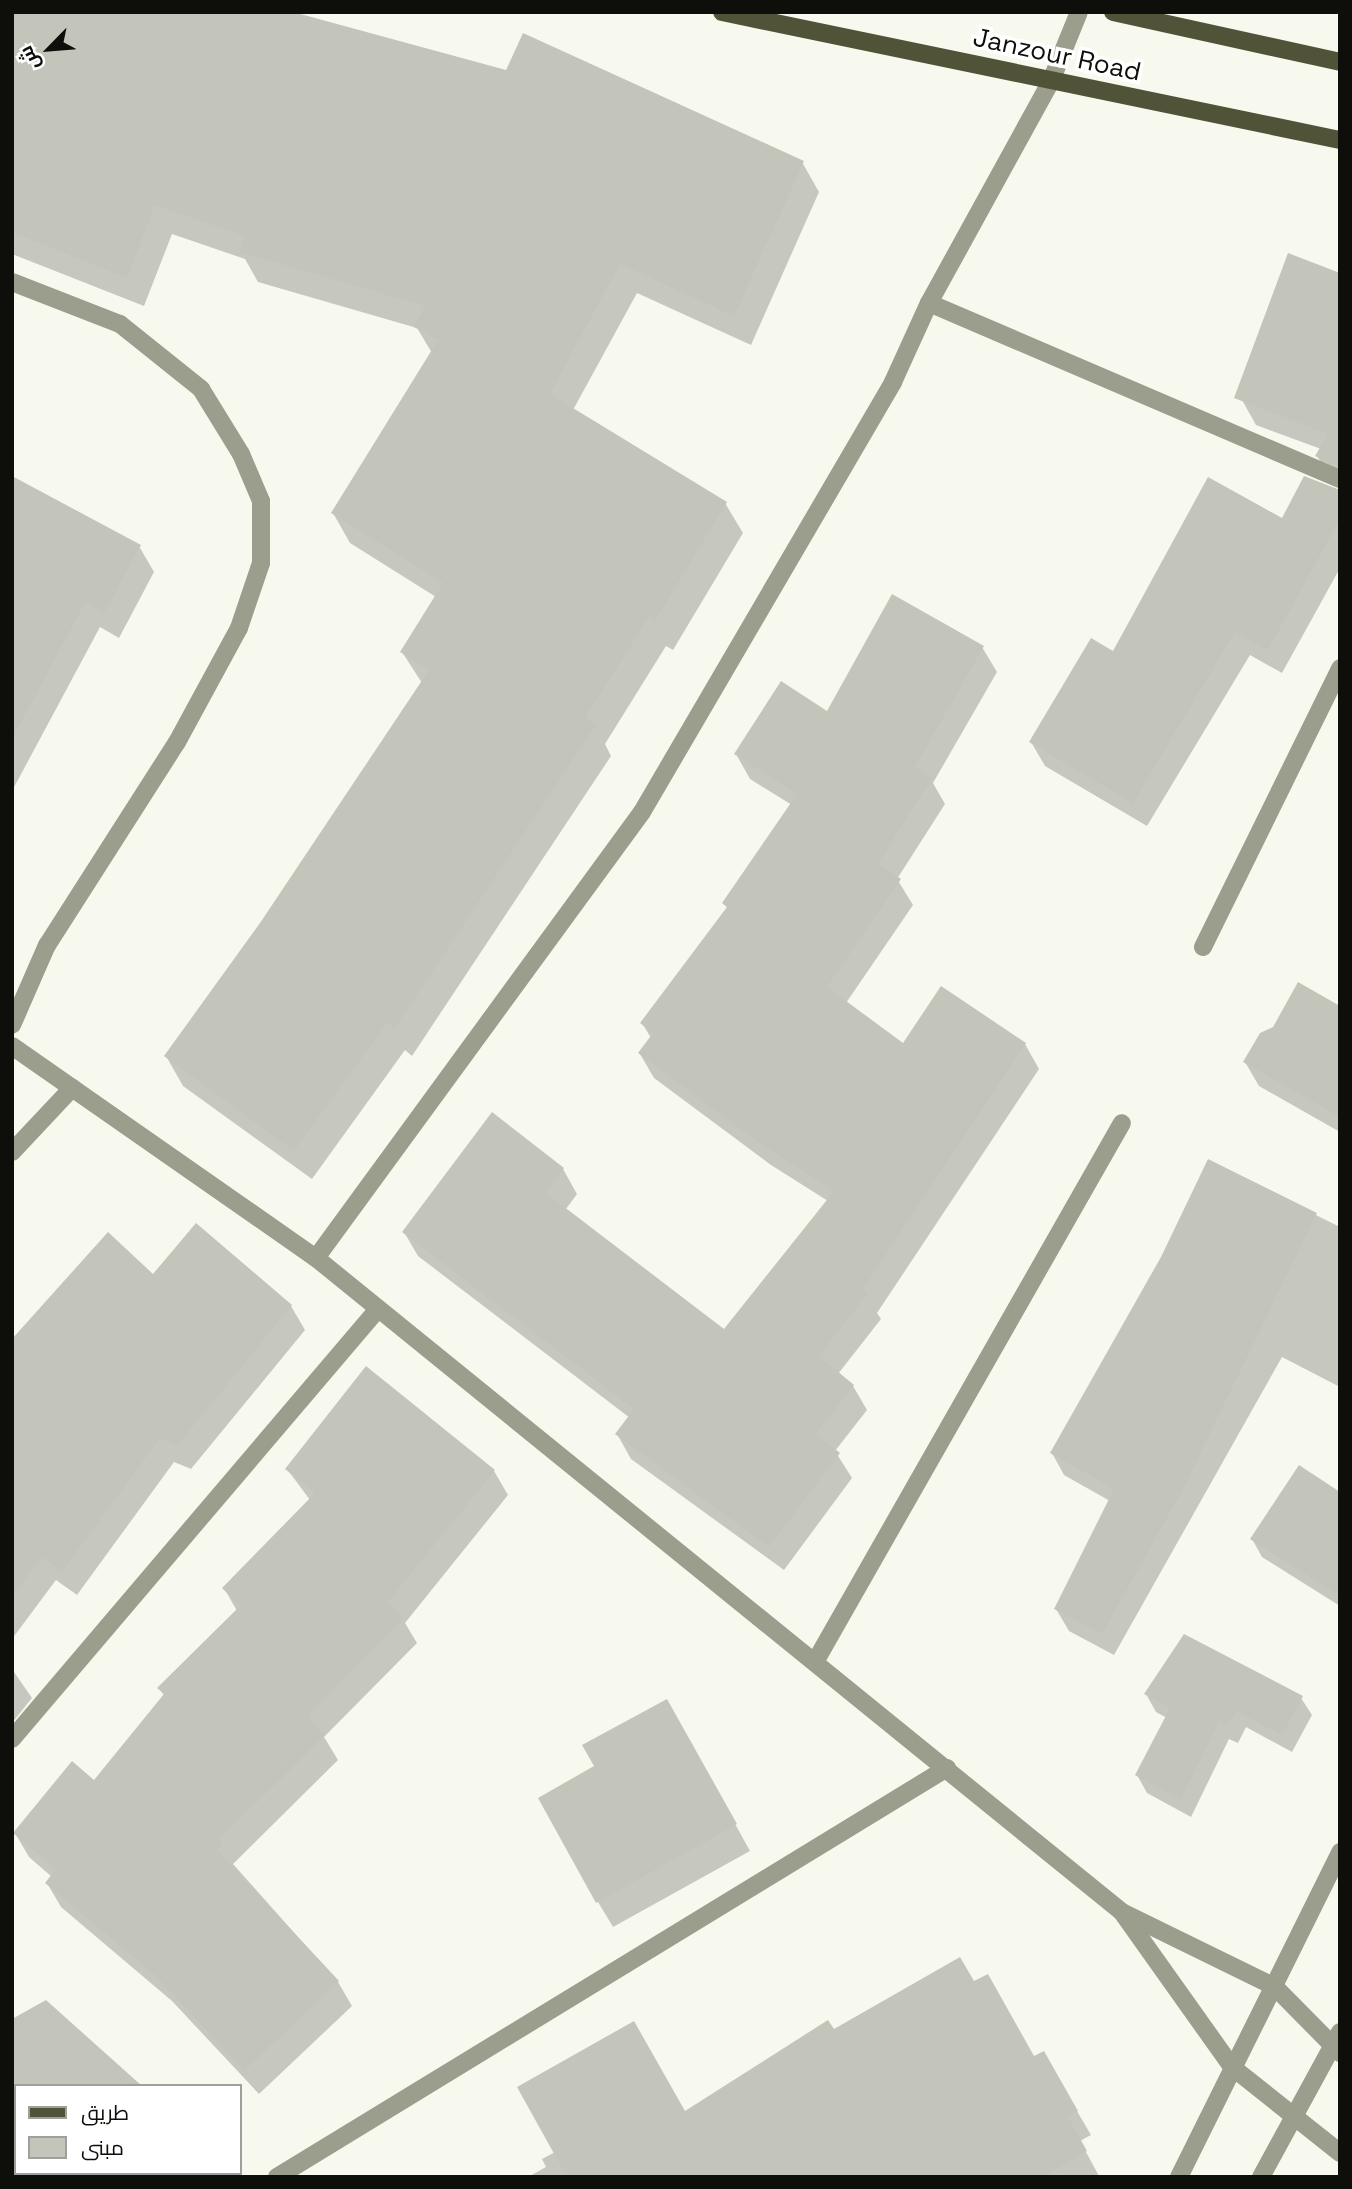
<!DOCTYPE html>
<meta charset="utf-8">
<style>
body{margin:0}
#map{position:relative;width:1352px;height:2189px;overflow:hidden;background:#f8f9ee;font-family:"Space Grotesk",Cairo,sans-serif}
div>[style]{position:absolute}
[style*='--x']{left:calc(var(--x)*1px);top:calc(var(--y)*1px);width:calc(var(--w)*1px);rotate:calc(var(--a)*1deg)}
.shadow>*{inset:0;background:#0003}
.building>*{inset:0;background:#c4c5ba}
.minor>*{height:18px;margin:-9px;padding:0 9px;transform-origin:9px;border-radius:9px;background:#9b9d8d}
.major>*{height:18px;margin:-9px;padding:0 9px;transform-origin:9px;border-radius:9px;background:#515338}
span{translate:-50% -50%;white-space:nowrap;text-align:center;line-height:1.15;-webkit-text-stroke:7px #fff;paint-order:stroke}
.street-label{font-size:26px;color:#0e0f0b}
.frame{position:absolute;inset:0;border:14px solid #0e0f0b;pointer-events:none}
.legend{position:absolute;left:14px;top:2084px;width:228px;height:91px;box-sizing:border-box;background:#fff;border:2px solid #9f9f9d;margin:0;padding:9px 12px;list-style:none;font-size:21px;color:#0e0f0b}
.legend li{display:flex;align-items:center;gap:14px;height:35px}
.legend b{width:35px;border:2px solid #9f9f9d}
.north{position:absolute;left:14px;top:14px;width:70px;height:70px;-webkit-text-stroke:5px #fff;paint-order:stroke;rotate:245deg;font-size:19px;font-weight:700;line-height:28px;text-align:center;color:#0e0f0b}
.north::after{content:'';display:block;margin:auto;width:24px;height:32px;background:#0e0f0b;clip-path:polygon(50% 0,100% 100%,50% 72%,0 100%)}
</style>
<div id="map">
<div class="shadow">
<i style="clip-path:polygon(12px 12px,802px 162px,819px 192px,751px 345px,637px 293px,573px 410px,725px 503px,743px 533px,673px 650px,666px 646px,605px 744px,611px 756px,412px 1056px,405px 1050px,312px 1179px,183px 1086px,166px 1056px,261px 924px,422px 683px,402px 652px,436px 597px,350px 543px,333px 513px,432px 353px,417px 328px,258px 282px,245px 259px,172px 234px,144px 306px,12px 254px)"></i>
<i style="clip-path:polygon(1340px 275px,1340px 484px,1331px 480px,1317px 456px,1321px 449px,1256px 425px,1242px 400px)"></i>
<i style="clip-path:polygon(1340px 490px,1340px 568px,1282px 673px,1250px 655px,1147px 826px,1045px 766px,1031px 742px,1114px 654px,1282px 520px)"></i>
<i style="clip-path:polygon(12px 505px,139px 546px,154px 572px,119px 638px,100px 627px,12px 791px)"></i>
<i style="clip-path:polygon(982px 647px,997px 672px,933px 783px,945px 804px,897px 879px,913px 905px,846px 1003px,904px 1046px,1025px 1044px,1039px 1069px,877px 1313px,881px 1319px,838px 1374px,853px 1386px,867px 1410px,835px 1451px,852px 1478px,784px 1570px,631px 1459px,617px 1434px,630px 1418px,418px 1256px,404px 1232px,493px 1115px,563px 1169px,577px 1194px,566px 1209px,725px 1331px,828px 1201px,771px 1165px,654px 1078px,640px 1054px,651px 1038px,642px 1023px,728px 909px,724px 903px,792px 805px,750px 779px,736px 754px)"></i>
<i style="clip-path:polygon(1340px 1008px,1340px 1132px,1259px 1086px,1245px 1062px)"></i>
<i style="clip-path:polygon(1209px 1162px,1340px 1227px,1340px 1387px,1282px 1357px,1114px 1655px,1069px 1631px,1056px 1609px,1110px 1501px,1064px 1475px,1052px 1453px,1163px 1258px)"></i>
<i style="clip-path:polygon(153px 1277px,291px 1306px,305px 1330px,191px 1469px,174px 1462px,77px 1595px,56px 1580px,12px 1639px,12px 1342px)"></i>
<i style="clip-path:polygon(287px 1469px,494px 1471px,508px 1495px,405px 1623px,417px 1643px,324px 1737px,338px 1760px,233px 1864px,338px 1982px,352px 2006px,259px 2094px,172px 2001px,61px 1907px,47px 1883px,52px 1877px,29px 1857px,15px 1833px,95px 1782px,164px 1696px,160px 1688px,237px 1611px,224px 1588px,310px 1500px)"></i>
<i style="clip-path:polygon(1340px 1494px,1340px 1606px,1262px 1557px,1252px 1539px)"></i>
<i style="clip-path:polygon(12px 1669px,32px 1698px,12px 1723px)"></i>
<i style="clip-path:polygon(1146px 1694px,1301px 1698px,1312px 1715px,1292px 1752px,1246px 1727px,1238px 1743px,1229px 1739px,1191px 1817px,1147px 1793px,1137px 1775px,1167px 1718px,1156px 1712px)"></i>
<i style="clip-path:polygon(681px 1726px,750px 1851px,613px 1927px,598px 1902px)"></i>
<i style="clip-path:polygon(973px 1984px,1033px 2058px,1043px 2053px,1091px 2135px,1080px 2141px,1099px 2176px,528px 2177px,546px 2167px,542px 2159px,555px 2152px,685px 2114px,833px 2031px)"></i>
<i style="clip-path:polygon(12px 2021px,16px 2173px,107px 2173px,104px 2177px,12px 2177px)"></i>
<i style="clip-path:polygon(137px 2173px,159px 2173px,156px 2177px)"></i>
</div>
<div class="building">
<i style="clip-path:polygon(12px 12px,293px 12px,506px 70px,523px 33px,804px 161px,734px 316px,620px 264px,550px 394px,727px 502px,655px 621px,649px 617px,585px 718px,596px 725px,395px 1028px,388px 1022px,294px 1151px,164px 1056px,260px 923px,429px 670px,400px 652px,443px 583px,331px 513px,438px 340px,414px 327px,425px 306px,239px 252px,244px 236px,155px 205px,127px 278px,12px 232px)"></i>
<i style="clip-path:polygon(1288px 253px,1340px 273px,1340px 467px,1315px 456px,1328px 434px,1234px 398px)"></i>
<i style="clip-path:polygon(12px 476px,141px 545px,104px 613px,85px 603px,12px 739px)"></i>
<i style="clip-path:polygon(1304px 476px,1340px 490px,1340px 519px,1268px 650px,1235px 632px,1133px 803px,1029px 742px,1091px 638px,1113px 651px,1208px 477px,1282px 518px)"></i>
<i style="clip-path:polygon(892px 594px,984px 646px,915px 767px,932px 778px,878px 864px,901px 879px,827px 987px,903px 1043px,941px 986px,1026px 1043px,863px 1289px,868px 1293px,819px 1356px,854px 1385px,816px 1434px,840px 1453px,769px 1547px,615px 1434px,634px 1409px,402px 1232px,492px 1112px,564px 1168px,546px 1193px,724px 1329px,834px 1191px,755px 1140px,638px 1053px,653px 1033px,640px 1023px,727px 907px,722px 903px,797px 794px,734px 754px,781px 681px,827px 711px)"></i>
<i style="clip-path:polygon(1298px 982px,1340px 1006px,1340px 1117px,1243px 1062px,1260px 1033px,1273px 1027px)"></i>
<i style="clip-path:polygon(1208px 1159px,1317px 1213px,1182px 1491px,1102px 1634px,1054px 1609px,1114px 1489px,1050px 1453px,1161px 1257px)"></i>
<i style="clip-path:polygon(196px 1223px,292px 1305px,177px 1446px,160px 1438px,62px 1572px,42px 1557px,12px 1597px,12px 1339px,108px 1232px,153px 1274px)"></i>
<i style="clip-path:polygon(366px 1366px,495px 1470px,388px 1602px,404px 1618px,307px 1716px,325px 1735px,219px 1840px,223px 1844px,217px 1850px,339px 1981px,244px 2071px,156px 1976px,45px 1883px,56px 1869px,13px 1833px,72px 1761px,94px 1780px,164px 1694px,157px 1688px,240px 1606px,222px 1588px,315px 1493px,285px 1469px)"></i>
<i style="clip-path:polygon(1299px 1465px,1340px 1492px,1340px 1596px,1250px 1539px)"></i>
<i style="clip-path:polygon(1184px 1634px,1303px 1696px,1282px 1735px,1236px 1711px,1227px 1726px,1219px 1722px,1181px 1800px,1135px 1775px,1170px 1708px,1144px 1694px)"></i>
<i style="clip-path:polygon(667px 1699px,737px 1824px,596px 1903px,538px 1798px,594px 1766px,582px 1745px)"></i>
<i style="clip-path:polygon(960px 1957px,974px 1981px,988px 1974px,1034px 2056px,1044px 2051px,1078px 2111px,1068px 2117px,1087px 2151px,1043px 2177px,567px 2177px,517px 2087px,634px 2021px,685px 2111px,828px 2020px,834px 2029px)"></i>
<i style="clip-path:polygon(46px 2000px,142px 2086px,12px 2086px,12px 2019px)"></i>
</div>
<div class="minor">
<i style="--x:12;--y:282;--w:116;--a:21.3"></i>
<i style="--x:120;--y:324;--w:104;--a:38.7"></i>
<i style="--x:201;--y:389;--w:76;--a:58.4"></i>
<i style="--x:241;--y:454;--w:51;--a:66.9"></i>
<i style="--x:261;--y:501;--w:62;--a:90"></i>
<i style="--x:261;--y:563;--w:69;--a:108.7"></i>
<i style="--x:239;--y:628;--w:130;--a:118.5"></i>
<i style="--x:177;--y:742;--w:241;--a:122.6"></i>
<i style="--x:47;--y:945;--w:87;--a:113.6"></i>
<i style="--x:929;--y:303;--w:447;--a:23.2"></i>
<i style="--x:1203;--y:947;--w:311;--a:-63.8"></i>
<i style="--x:12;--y:1046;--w:371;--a:34.9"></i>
<i style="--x:316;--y:1258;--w:1038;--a:39.06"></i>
<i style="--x:1122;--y:1912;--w:170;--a:26.1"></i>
<i style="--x:1275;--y:1987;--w:93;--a:45.4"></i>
<i style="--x:12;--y:1152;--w:88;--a:-46.8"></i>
<i style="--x:316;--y:1258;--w:552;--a:-53.84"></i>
<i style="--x:642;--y:812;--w:498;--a:-59.7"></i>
<i style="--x:893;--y:382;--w:87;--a:-65.5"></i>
<i style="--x:929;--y:303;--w:253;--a:-61.2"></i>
<i style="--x:1051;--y:81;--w:74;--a:-67.9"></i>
<i style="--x:815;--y:1662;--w:620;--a:-60.34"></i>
<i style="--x:12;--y:1739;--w:565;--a:-49.6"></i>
<i style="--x:1124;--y:1915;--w:186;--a:54.6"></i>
<i style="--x:1232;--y:2067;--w:138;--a:38.5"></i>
<i style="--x:277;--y:2177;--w:785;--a:-31.4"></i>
<i style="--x:1179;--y:2177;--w:363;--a:-63.6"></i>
<i style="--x:1261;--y:2177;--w:165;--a:-61.4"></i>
</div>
<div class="major">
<i style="--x:722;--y:12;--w:631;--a:11.7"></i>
<i style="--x:1113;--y:12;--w:232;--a:12.4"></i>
</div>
<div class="street-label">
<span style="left:1057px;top:55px;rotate:12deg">Janzour Road</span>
</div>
<div class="frame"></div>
<ul class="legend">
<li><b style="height:9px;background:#515338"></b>طريق</li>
<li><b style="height:19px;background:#c4c5ba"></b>مبنى</li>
</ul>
<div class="north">ش</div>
</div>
